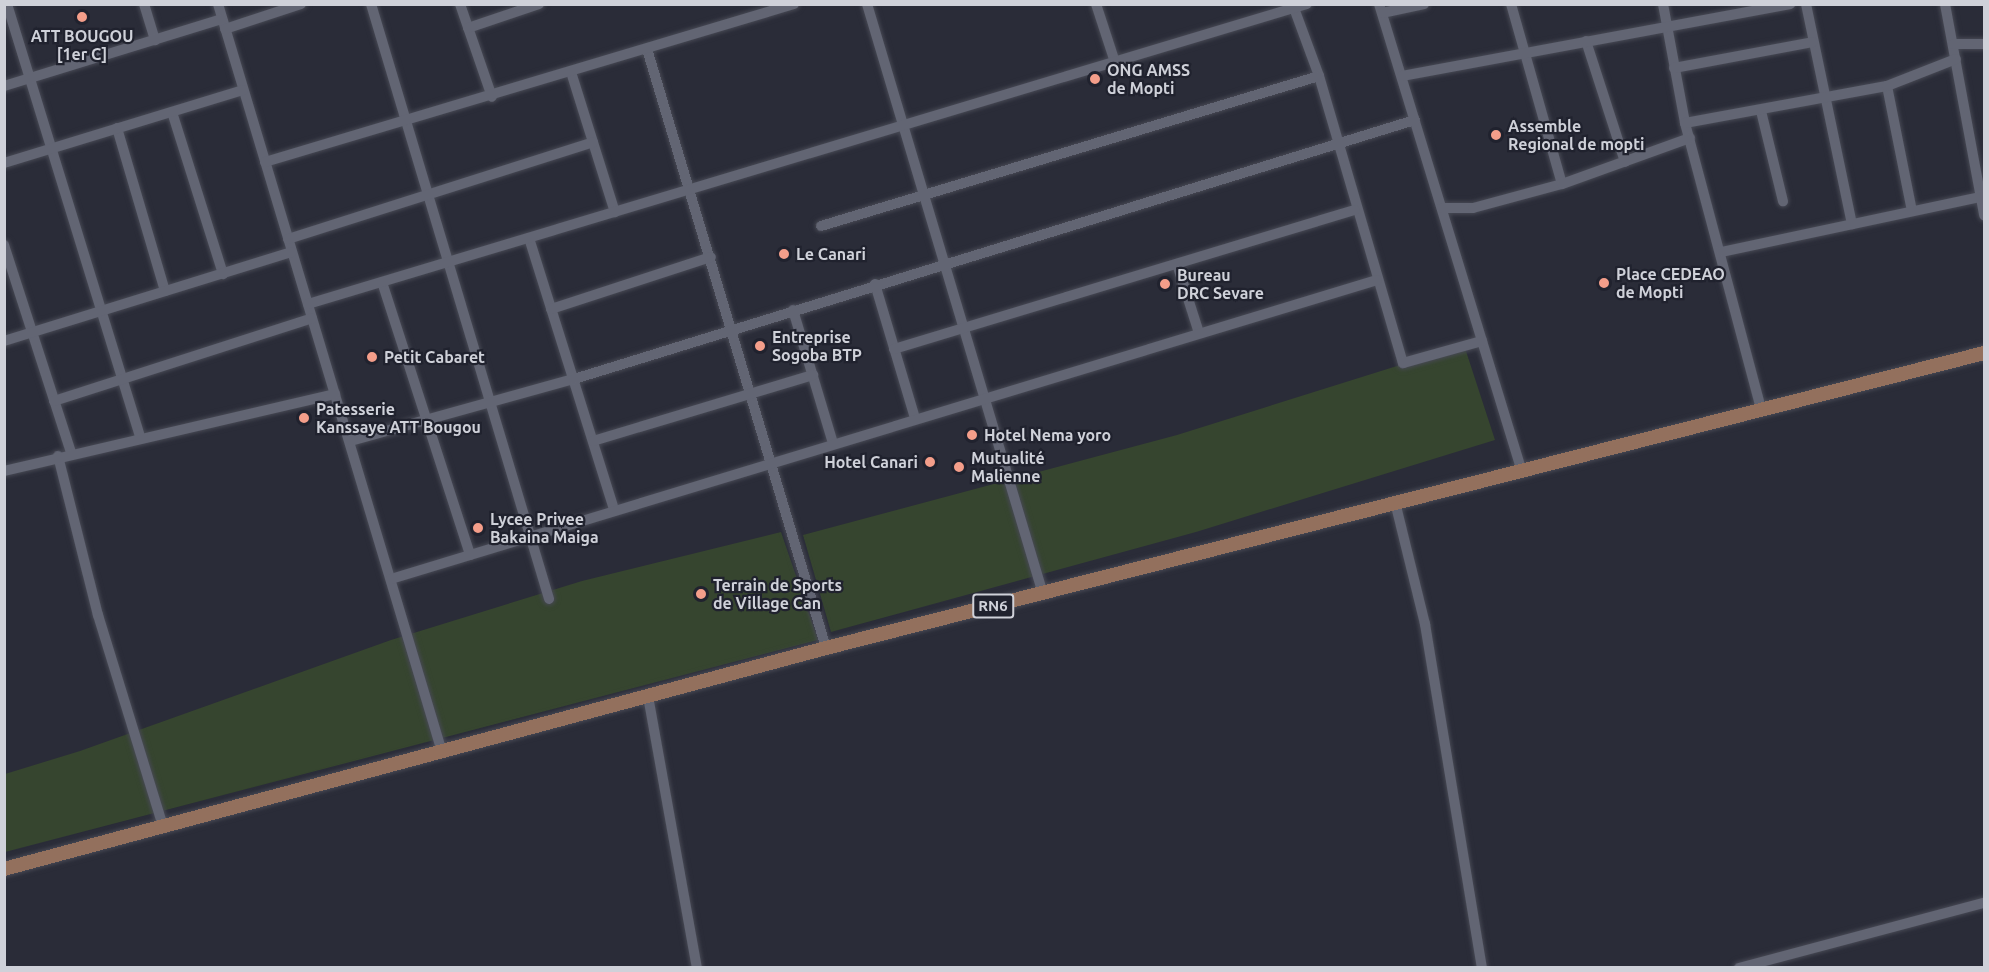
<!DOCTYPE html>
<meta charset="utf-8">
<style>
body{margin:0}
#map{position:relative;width:1989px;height:972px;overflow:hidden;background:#2a2c38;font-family:Ubuntu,sans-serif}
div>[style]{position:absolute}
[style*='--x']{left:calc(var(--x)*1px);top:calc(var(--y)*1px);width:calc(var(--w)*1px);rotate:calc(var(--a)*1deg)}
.green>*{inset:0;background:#36452f}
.roads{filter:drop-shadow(0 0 2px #474954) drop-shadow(0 0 2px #474954)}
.minor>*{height:10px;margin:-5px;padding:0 5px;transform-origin:5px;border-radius:5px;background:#626573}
.major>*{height:14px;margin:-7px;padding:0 7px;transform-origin:7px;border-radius:7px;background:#93705d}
.dots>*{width:16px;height:16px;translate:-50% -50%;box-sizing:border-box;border:3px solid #20222e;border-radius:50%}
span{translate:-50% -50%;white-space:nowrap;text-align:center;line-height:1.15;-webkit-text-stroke:4.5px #20222e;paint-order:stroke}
.shield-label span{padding:2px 4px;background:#20222e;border:2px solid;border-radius:4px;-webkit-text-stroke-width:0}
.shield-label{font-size:15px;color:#cfd1d9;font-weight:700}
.poi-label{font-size:16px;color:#cfd1d9;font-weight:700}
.left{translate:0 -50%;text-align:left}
.right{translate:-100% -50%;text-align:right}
.frame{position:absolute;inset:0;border:6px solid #cfd1d9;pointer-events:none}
</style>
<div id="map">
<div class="green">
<i style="clip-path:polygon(1464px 345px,1495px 440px,1196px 532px,831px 632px,803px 535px,1177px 435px)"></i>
<i style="clip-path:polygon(781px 532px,818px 640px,5px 852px,5px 774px,80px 751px,391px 640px,582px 581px)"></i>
</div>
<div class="roads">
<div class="minor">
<i style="--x:7;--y:4;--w:453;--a:72.9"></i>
<i style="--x:144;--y:4;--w:38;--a:73"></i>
<i style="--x:218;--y:4;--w:781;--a:73.33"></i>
<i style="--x:371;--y:4;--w:621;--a:73.34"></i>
<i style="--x:460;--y:4;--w:98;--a:71"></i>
<i style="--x:867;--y:4;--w:616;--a:73.39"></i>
<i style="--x:1096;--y:4;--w:61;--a:71.9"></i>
<i style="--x:1379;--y:4;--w:490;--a:73"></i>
<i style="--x:1511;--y:4;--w:187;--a:74.2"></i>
<i style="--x:1663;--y:4;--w:121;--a:79.5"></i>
<i style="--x:1685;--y:123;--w:296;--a:75.1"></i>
<i style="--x:1806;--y:4;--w:225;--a:78.2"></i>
<i style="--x:1945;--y:4;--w:215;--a:79.5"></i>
<i style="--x:1294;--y:8;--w:72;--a:69.8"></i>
<i style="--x:1319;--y:76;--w:299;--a:73.7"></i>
<i style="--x:1403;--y:363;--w:82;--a:-15.6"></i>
<i style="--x:1382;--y:13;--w:43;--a:-12.1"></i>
<i style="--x:468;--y:28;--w:75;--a:-18.7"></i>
<i style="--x:225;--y:29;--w:80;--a:-18.2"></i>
<i style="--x:1586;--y:41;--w:127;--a:72.1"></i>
<i style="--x:1953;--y:44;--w:31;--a:0"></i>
<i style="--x:647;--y:49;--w:625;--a:73.36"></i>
<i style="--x:1674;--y:68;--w:141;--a:-10.6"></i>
<i style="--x:571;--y:72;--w:147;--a:72.6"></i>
<i style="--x:1402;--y:76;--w:395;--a:-10.5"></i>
<i style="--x:4;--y:86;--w:228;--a:-17.1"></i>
<i style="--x:1887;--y:86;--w:127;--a:78.7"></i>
<i style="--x:1761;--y:111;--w:93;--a:76.3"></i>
<i style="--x:172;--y:112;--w:170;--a:72.5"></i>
<i style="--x:1685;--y:123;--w:205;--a:-10.4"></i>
<i style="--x:1887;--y:86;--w:74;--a:-21.4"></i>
<i style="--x:117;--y:128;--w:170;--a:73.6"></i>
<i style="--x:265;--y:162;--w:552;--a:-16.63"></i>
<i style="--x:4;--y:163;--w:250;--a:-17"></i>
<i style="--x:1442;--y:208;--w:31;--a:0"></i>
<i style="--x:1473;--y:208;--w:92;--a:-15.1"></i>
<i style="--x:1562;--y:184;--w:136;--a:-19.8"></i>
<i style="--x:821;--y:226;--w:520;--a:-16.76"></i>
<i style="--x:529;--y:238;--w:285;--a:72.6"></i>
<i style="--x:288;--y:239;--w:320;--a:-17.6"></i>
<i style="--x:4;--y:245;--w:219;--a:72.1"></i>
<i style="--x:1721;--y:252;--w:269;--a:-12"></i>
<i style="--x:1177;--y:264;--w:72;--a:72.3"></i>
<i style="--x:382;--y:282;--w:287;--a:72.1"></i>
<i style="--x:875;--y:284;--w:140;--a:73.4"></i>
<i style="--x:308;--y:304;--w:1043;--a:-16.72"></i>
<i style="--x:551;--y:309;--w:168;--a:-18"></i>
<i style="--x:793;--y:310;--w:139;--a:73.3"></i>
<i style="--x:4;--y:341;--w:301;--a:-17.2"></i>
<i style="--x:894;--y:349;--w:481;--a:-16.8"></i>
<i style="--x:54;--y:401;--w:271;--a:-17.8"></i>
<i style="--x:350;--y:441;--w:232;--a:-15.5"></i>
<i style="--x:574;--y:379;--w:880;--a:-17.12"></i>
<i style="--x:593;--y:441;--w:230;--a:-16.7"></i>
<i style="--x:58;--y:456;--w:164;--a:75.9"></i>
<i style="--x:98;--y:615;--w:221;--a:72.9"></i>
<i style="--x:4;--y:471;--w:340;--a:-13.1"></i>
<i style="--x:1396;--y:506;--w:122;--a:76.2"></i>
<i style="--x:1425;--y:624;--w:349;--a:80.6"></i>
<i style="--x:391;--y:579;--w:1030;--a:-16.87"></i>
<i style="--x:648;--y:696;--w:276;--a:79.8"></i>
<i style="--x:1739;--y:968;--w:253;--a:-14.9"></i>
</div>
<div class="major">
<i style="--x:4;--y:869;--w:851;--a:-15.05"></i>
<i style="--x:826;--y:648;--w:1195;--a:-14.29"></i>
</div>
</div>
<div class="dots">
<i style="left:82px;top:17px;background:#f49e8a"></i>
<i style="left:1095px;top:79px;background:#f49e8a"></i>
<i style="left:1496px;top:135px;background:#f49e8a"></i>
<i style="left:784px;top:254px;background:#f49e8a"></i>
<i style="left:1604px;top:283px;background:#f49e8a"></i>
<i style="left:1165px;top:284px;background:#f49e8a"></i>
<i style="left:760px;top:346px;background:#f49e8a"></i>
<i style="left:372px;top:357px;background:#f49e8a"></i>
<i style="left:304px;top:418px;background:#f49e8a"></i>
<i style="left:972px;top:435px;background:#f49e8a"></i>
<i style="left:930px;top:462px;background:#f49e8a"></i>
<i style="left:959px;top:467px;background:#f49e8a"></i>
<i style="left:478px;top:528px;background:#f49e8a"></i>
<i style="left:701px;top:594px;background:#f49e8a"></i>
</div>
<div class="shield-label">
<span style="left:993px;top:606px">RN6</span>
</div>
<div class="poi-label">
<span style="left:82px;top:45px">ATT BOUGOU<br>[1er C]</span>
<span class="left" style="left:1107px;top:79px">ONG AMSS<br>de Mopti</span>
<span class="left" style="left:1508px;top:135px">Assemble<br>Regional de mopti</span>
<span class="left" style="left:796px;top:254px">Le Canari</span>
<span class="left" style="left:1616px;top:283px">Place CEDEAO<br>de Mopti</span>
<span class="left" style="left:1177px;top:284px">Bureau<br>DRC Sevare</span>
<span class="left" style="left:772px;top:346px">Entreprise<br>Sogoba BTP</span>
<span class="left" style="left:384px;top:357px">Petit Cabaret</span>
<span class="left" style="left:316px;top:418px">Patesserie<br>Kanssaye ATT Bougou</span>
<span class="left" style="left:984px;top:435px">Hotel Nema yoro</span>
<span class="left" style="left:971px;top:467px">Mutualité<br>Malienne</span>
<span class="right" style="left:918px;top:462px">Hotel Canari</span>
<span class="left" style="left:490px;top:528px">Lycee Privee<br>Bakaina Maiga</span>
<span class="left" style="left:713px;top:594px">Terrain de Sports<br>de Village Can</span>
</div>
<div class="frame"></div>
</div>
